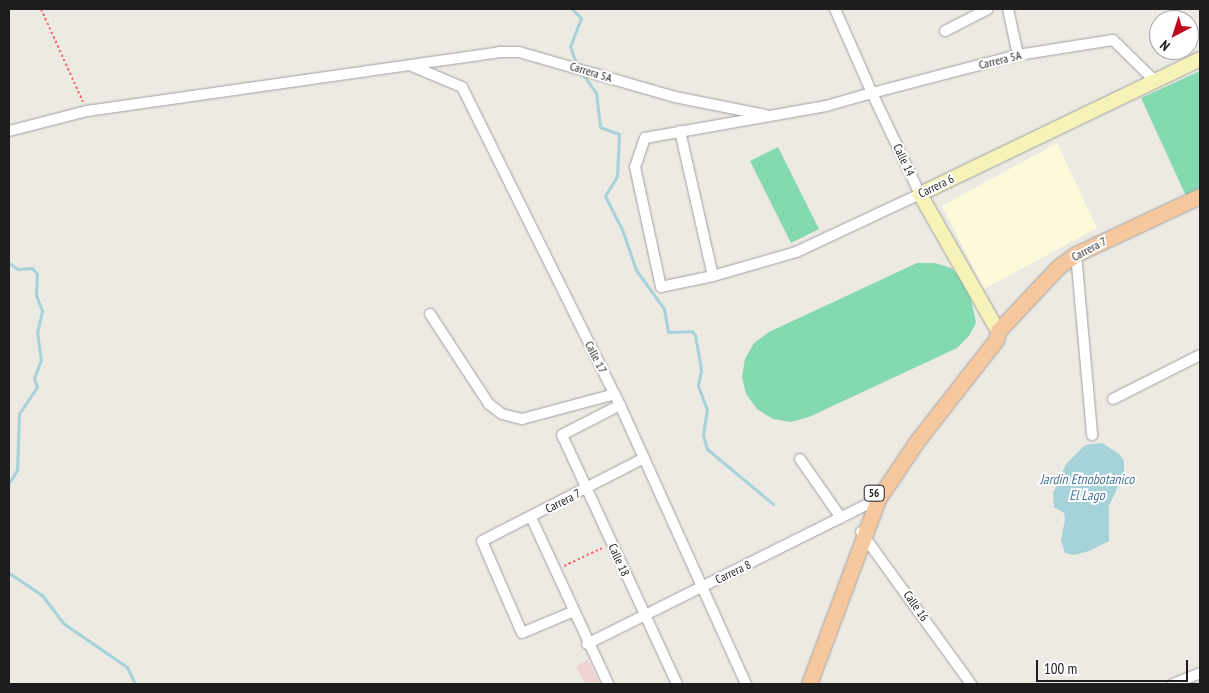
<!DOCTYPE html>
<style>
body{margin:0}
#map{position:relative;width:1209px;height:693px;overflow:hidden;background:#ede9e3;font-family:"PT Sans Narrow",sans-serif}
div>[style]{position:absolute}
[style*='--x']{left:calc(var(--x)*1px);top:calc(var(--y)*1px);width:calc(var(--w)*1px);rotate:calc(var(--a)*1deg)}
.commercial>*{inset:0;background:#eed2d4}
.education>*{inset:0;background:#fdfadc}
.pitch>*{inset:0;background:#84dab0}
.water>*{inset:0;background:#a5d3d9}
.stream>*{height:3px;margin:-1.5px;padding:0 1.5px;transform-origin:1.5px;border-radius:1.5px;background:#a5d3d9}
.path>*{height:2px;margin-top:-1px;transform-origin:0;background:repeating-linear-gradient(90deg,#f36e6e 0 2.5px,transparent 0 5px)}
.roads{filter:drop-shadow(0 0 1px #a1a1a1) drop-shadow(0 0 1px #a1a1a1)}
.minor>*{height:10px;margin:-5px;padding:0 5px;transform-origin:5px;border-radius:5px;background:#fff}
.secondary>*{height:14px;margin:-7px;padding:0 7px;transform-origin:7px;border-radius:7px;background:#f6f3b8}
.primary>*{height:15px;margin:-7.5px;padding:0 7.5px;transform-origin:7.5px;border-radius:7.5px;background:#f7c89e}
span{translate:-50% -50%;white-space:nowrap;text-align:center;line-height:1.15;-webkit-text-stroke:4px #fff;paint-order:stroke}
.shield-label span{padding:1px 4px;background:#fff;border:1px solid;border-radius:4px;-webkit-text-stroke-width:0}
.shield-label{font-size:11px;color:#1d1d1d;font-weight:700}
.street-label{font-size:12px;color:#1d1d1d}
.water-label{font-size:14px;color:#487898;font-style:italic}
.frame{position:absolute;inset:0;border:10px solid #1d1d1d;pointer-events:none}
.north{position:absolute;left:1149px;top:10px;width:50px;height:50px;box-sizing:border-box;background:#fff;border:1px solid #a5a5a5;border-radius:50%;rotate:220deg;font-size:14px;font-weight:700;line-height:20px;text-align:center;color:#1d1d1d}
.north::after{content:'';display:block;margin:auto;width:18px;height:22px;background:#c0091b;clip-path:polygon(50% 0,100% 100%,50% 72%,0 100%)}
.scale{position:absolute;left:1036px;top:660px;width:152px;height:22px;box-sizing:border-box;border:2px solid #1d1d1d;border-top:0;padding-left:6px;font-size:15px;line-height:18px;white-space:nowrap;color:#1d1d1d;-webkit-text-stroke:4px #fff;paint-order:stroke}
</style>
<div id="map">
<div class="commercial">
<i style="clip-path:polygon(588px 660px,600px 684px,585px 684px,576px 666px)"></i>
</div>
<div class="education">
<i style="clip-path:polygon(1057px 143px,1097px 228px,984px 289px,942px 206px)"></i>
</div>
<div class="pitch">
<i style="clip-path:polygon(1200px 71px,1200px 190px,1186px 196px,1141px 98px)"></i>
<i style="clip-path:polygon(778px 147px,819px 229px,791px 243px,750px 161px)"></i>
<i style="clip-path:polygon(917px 263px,935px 263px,951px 268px,962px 279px,970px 294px,976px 323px,969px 336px,957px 348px,809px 417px,791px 422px,773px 419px,757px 409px,746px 394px,742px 377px,745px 359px,754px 343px,769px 332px)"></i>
</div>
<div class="water">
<i style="clip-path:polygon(1102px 443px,1119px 454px,1124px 461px,1124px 473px,1109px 506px,1109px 541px,1089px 551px,1074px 555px,1065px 553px,1061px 540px,1065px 520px,1064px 513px,1054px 507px,1053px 493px,1066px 464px,1085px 445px)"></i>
</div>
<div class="stream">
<i style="--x:572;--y:9;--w:13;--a:45"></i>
<i style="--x:581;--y:18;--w:30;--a:111"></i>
<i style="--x:570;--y:46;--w:21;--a:71"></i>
<i style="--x:582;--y:73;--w:24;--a:55"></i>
<i style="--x:596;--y:93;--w:34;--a:83"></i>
<i style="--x:600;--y:127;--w:20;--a:20"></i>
<i style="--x:619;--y:134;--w:42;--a:92.7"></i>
<i style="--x:617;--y:176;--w:23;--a:121"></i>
<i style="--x:605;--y:196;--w:37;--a:63"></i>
<i style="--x:622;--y:229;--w:43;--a:71.1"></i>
<i style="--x:636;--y:270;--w:48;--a:54.3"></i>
<i style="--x:664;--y:309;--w:23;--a:80"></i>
<i style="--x:668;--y:332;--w:24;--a:-2"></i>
<i style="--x:692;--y:331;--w:5;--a:53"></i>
<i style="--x:695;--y:335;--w:36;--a:80"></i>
<i style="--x:701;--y:370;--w:16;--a:101"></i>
<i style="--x:698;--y:386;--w:25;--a:69"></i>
<i style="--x:707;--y:409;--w:26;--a:99"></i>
<i style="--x:703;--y:435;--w:15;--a:74"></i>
<i style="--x:707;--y:449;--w:86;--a:39.8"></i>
<i style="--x:9;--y:263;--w:11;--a:34"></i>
<i style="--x:18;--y:269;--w:14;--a:-4"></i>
<i style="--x:32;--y:268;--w:8;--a:50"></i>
<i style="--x:37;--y:274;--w:21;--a:93"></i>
<i style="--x:36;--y:295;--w:17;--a:69"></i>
<i style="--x:42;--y:311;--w:22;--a:103"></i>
<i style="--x:37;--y:332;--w:28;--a:82"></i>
<i style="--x:41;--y:360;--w:19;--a:111"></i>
<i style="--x:34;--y:378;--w:9;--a:72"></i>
<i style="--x:37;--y:387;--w:32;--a:124"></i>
<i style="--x:19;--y:414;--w:56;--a:92"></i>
<i style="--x:17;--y:470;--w:15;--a:122"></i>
<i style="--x:9;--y:573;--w:40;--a:34"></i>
<i style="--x:42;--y:595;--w:35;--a:53"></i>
<i style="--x:63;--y:623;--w:78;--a:34.5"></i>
<i style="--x:127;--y:667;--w:19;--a:65"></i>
</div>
<div class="path">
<i style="--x:41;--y:9;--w:102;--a:65.7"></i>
<i style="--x:564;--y:566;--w:42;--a:-25.3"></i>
</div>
<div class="roads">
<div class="minor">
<i style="--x:835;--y:9;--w:92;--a:66.2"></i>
<i style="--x:872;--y:93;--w:112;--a:64.6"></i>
<i style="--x:920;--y:194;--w:137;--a:154.9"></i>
<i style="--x:796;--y:252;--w:86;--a:163.9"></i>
<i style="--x:713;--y:276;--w:53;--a:168.1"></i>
<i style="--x:661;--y:287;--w:123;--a:-102.2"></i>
<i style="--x:635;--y:167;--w:31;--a:-71"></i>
<i style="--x:645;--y:138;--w:184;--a:-10"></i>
<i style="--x:826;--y:106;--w:48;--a:-15.8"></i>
<i style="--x:872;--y:93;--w:151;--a:-14.6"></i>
<i style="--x:1018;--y:55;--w:96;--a:-9"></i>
<i style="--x:1113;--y:40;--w:57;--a:44.3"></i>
<i style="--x:1008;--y:9;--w:47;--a:77.7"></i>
<i style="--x:945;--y:31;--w:48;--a:-27.1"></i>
<i style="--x:412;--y:66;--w:54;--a:22.8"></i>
<i style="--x:462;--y:87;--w:355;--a:63.6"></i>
<i style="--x:620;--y:405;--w:306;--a:65.7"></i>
<i style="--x:9;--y:131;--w:81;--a:-14.4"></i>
<i style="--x:87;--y:111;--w:416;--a:-8.1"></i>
<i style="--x:499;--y:52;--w:20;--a:0"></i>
<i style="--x:519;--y:52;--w:162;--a:16.1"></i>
<i style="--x:675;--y:97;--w:92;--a:11.3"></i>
<i style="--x:680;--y:131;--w:149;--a:77.2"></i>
<i style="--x:1076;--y:254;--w:182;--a:84.9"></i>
<i style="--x:430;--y:314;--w:108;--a:56.8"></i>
<i style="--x:489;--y:404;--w:16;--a:38"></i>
<i style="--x:502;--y:414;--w:21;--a:14"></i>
<i style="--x:522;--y:419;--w:96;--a:-15"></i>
<i style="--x:1113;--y:399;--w:97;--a:-26.8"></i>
<i style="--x:620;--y:405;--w:65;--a:152.7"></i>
<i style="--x:562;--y:435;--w:274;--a:65.2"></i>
<i style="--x:800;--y:459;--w:72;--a:55.2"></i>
<i style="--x:531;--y:517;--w:184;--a:65.2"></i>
<i style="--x:861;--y:532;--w:188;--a:54.1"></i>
<i style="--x:572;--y:612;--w:54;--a:157.2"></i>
<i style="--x:522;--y:633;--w:100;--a:-113.5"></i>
<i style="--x:482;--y:541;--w:182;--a:-27.1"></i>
<i style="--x:587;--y:644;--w:325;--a:-26.5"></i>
<i style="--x:1173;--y:684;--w:29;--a:-22"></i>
</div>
<div class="secondary">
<i style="--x:998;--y:331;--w:158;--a:-119.7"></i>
<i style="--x:920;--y:194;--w:311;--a:-25.7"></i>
</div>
<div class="primary">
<i style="--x:809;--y:684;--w:197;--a:-69.5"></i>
<i style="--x:878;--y:499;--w:70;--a:-56.1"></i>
<i style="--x:917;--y:441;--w:128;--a:-52"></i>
<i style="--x:996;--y:340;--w:9;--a:-77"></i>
<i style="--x:998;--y:331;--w:88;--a:-46.8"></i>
<i style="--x:1058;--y:267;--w:22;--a:-36"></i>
<i style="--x:1076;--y:254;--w:137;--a:-25.1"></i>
</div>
</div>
<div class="shield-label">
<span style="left:874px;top:493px">56</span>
</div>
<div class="street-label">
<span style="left:1000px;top:60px;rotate:-14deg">Carrera 5A</span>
<span style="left:591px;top:72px;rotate:17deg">Carrera 5A</span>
<span style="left:904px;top:160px;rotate:65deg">Calle 14</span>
<span style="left:936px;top:186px;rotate:-26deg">Carrera 6</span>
<span style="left:1089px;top:249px;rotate:-28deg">Carrera 7</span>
<span style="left:596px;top:357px;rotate:63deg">Calle 17</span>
<span style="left:563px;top:501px;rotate:-27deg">Carrera 7</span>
<span style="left:619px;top:560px;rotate:66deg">Calle 18</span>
<span style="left:733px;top:572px;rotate:-26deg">Carrera 8</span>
<span style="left:916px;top:606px;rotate:55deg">Calle 16</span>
</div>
<div class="water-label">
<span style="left:1087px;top:487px">Jardin Etnobotanico<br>El Lago</span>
</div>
<div class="frame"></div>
<div class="north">N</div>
<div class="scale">100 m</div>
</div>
